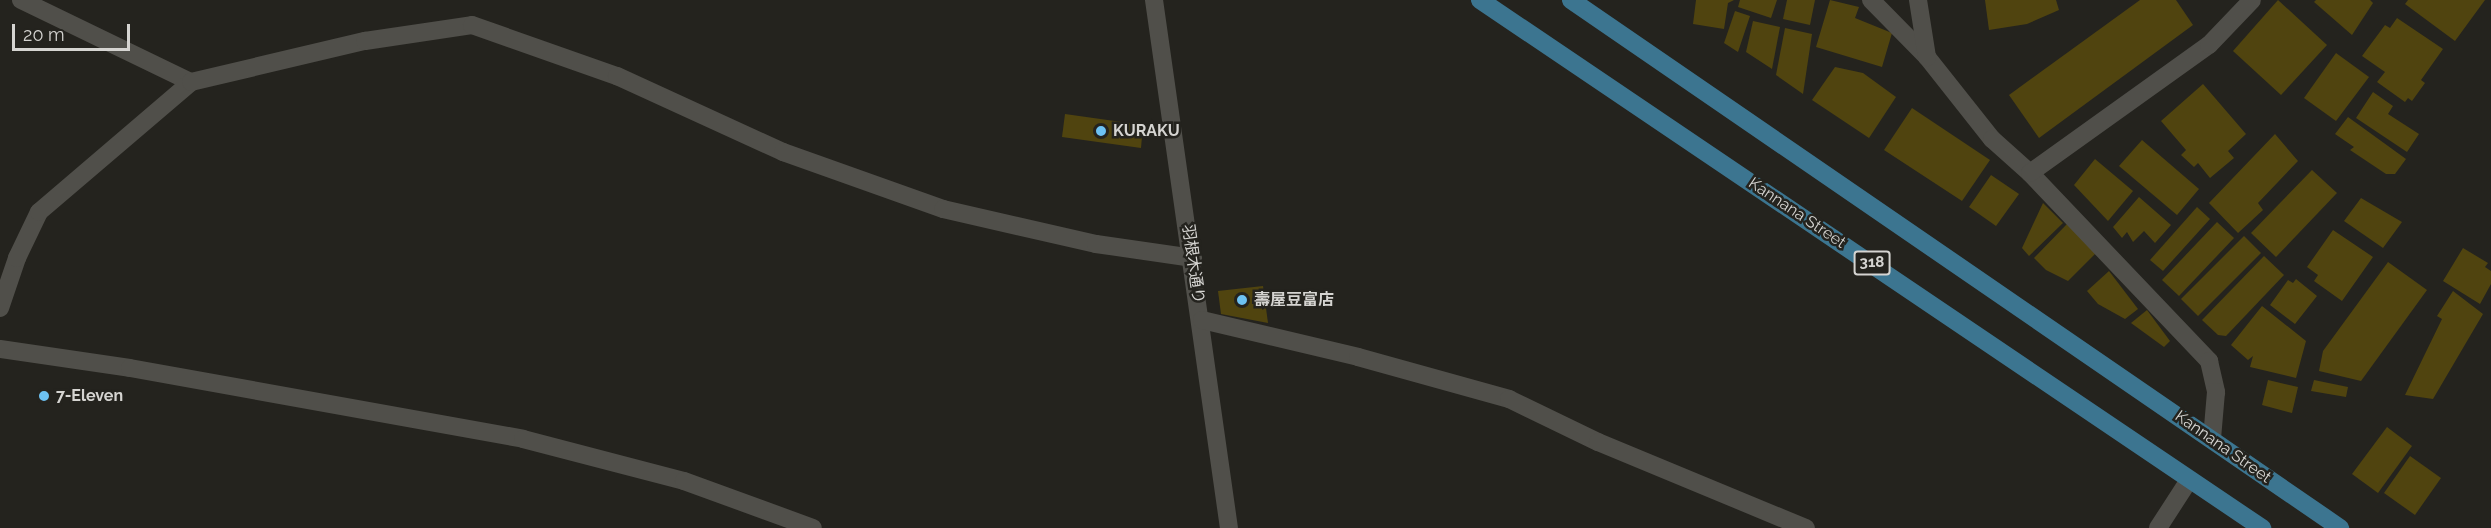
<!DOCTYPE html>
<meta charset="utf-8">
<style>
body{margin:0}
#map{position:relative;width:2491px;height:528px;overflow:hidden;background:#24231e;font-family:Raleway,"Noto Sans JP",sans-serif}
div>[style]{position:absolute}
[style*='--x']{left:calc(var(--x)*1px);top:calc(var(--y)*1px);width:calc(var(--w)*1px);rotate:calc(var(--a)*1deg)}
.building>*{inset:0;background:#50440f}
.minor>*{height:18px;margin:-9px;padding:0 9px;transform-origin:9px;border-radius:9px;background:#504f4a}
.primary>*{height:18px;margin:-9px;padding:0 9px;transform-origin:9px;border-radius:9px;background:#3c7590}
.dots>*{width:16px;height:16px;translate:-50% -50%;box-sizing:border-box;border:3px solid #24231e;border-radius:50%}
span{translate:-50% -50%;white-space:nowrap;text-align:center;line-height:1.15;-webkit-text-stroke:5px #24231e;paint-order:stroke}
.shield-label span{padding:2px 4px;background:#24231e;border:2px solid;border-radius:4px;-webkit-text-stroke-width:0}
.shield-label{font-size:15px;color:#d5d4d1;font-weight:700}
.poi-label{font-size:16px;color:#d5d4d1;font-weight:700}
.left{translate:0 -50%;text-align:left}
.street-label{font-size:16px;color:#d5d4d1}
.scale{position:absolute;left:12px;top:24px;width:118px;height:27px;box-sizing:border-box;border:3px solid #d5d4d1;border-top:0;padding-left:8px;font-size:18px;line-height:21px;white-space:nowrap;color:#d5d4d1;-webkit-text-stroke:4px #24231e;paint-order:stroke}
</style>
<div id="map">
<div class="building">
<i style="clip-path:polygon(1696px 0,1734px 0,1728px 3px,1724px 29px,1693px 24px)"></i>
<i style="clip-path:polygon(1740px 0,1777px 0,1771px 18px,1738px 7px)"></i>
<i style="clip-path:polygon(1787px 0,1815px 0,1810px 25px,1783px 19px)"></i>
<i style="clip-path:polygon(1830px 0,1859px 7px,1855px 18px,1892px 33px,1882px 67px,1816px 47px)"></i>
<i style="clip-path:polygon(1985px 0,2056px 0,2059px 10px,2027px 24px,1989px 30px)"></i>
<i style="clip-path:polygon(2140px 0,2176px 0,2193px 25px,2039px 138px,2009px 95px)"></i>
<i style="clip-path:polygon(2278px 0,2327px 45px,2281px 95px,2233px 51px)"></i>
<i style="clip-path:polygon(2316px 0,2370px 0,2373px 3px,2352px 35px,2314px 2px)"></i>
<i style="clip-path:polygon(2408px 0,2485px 0,2455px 41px,2405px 4px)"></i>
<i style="clip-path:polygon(1735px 11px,1750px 16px,1738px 52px,1724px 43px)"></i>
<i style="clip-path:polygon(2397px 18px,2443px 49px,2421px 80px,2425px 83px,2412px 101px,2408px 98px,2405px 102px,2377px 82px,2385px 72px,2362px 56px,2385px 25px,2390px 28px)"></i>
<i style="clip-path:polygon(1753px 21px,1780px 27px,1772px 69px,1746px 52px)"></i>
<i style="clip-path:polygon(1785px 28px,1812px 34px,1803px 94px,1776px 75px)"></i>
<i style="clip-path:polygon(2336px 53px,2369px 77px,2336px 121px,2304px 98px)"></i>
<i style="clip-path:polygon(1835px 67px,1863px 73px,1896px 97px,1869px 138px,1812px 100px)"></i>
<i style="clip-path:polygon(2203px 84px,2246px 134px,2228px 151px,2234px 158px,2210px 178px,2198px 163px,2194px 167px,2181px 155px,2186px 150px,2161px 121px)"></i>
<i style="clip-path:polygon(2373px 92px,2393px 106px,2388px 114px,2419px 134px,2407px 152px,2356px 118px)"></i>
<i style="clip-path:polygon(1912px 108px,1990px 160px,1962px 201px,1884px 150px)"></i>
<i style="clip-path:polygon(1065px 114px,1143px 125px,1141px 148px,1062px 137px)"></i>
<i style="clip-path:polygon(2348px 117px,2406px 159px,2395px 174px,2386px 174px,2350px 150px,2354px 147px,2335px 134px)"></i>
<i style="clip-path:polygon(2275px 134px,2298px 161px,2258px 203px,2263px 210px,2238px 233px,2209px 203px)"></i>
<i style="clip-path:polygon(2142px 140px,2199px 189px,2177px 215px,2119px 166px)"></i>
<i style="clip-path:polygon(2095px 159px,2133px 191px,2108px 221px,2074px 185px)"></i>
<i style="clip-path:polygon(2312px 170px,2337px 193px,2276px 257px,2251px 233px)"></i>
<i style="clip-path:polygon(1991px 175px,2019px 194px,1996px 226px,1969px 207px)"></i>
<i style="clip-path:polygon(2139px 197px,2171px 225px,2155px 243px,2144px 231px,2133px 242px,2127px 232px,2122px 238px,2113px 227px)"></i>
<i style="clip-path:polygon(2361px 198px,2402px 222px,2383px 248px,2344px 221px)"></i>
<i style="clip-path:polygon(2043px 203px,2063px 223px,2029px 256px,2022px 248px)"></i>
<i style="clip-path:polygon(2197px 207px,2210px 219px,2163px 271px,2150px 260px)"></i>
<i style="clip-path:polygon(2217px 222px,2234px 238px,2179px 296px,2162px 280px)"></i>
<i style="clip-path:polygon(2067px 224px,2096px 253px,2068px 281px,2046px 270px,2034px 258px)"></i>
<i style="clip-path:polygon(2333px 230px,2373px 257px,2342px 301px,2314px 281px,2318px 275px,2307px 267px)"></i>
<i style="clip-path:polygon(2244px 236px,2261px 253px,2198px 316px,2181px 299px)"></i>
<i style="clip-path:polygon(2463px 248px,2488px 263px,2485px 267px,2491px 271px,2491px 284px,2480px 304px,2443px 281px)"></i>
<i style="clip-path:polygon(2264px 256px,2284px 275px,2226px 336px,2218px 335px,2202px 320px)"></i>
<i style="clip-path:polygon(2388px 262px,2427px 290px,2361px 381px,2319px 371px,2323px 351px)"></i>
<i style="clip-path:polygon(2109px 271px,2138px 309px,2125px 319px,2098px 304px,2087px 291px)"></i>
<i style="clip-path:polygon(2296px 279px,2317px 296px,2295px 324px,2270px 305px,2288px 280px,2293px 283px)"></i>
<i style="clip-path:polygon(1263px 286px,1268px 323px,1221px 314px,1218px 291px)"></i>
<i style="clip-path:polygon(2453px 291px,2483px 314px,2433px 399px,2405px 395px,2442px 319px,2437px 316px)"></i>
<i style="clip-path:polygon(2262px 306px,2306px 341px,2296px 378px,2250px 367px,2253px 356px,2248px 360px,2231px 345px)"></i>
<i style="clip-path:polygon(2147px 310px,2170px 341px,2164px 347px,2131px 323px)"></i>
<i style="clip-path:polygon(2268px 380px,2298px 387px,2292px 413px,2262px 405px)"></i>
<i style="clip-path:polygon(2314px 380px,2348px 387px,2346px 397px,2311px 391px)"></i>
<i style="clip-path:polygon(2387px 427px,2412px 446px,2378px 493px,2352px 474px)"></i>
<i style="clip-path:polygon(2410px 456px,2441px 478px,2415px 515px,2384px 493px)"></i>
</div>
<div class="minor">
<i style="--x:21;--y:0;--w:189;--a:25.8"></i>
<i style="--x:1154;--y:0;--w:533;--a:81.92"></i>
<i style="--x:1871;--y:0;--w:80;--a:45.5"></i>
<i style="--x:1927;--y:57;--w:105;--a:51.6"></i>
<i style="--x:1992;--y:139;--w:51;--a:41.8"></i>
<i style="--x:2030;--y:173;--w:260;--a:46.4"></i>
<i style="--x:2209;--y:361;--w:32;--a:77"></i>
<i style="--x:2216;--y:392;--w:47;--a:94.9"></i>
<i style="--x:1918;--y:0;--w:58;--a:81"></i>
<i style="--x:2030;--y:173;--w:220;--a:-35.6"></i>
<i style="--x:2209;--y:45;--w:62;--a:-46.3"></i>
<i style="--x:0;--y:308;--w:53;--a:-71.2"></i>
<i style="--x:17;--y:258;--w:51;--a:-64.4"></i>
<i style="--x:39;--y:212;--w:200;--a:-40.5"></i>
<i style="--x:191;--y:82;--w:179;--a:-13.3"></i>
<i style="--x:365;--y:41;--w:108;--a:-8.5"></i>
<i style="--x:472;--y:25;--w:154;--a:19.4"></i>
<i style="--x:617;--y:76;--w:183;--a:24.6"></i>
<i style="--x:783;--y:152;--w:170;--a:19.6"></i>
<i style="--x:943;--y:209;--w:157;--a:12.9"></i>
<i style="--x:1096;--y:244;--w:98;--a:8.2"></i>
<i style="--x:1202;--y:320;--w:160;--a:13.3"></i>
<i style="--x:1358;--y:357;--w:157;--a:15.5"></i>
<i style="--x:1509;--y:399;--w:99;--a:25.8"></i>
<i style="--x:1598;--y:442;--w:225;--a:22.5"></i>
<i style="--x:0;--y:349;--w:131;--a:8.3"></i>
<i style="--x:130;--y:368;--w:399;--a:10.2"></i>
<i style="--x:523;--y:439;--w:166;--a:14.6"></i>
<i style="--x:684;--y:481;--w:137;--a:20"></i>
<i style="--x:2158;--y:528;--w:57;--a:-57.1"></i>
</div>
<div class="primary">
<i style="--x:1480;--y:0;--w:944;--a:34.03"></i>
<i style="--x:1571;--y:0;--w:933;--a:34.47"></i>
</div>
<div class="dots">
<i style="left:1101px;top:131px;background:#6dc2f3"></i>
<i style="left:1242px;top:300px;background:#6dc2f3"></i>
<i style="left:44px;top:396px;background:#6dc2f3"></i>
</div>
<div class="shield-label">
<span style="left:1872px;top:263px">318</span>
</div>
<div class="poi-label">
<span class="left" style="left:1113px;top:131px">KURAKU</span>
<span class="left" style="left:1254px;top:300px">壽屋豆富店</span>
<span class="left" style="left:56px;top:396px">7-Eleven</span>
</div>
<div class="street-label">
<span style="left:1797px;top:213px;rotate:34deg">Kannana Street</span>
<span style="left:1193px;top:264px;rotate:82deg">羽根木通り</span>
<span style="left:2223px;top:447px;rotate:35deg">Kannana Street</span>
</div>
<div class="scale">20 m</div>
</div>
